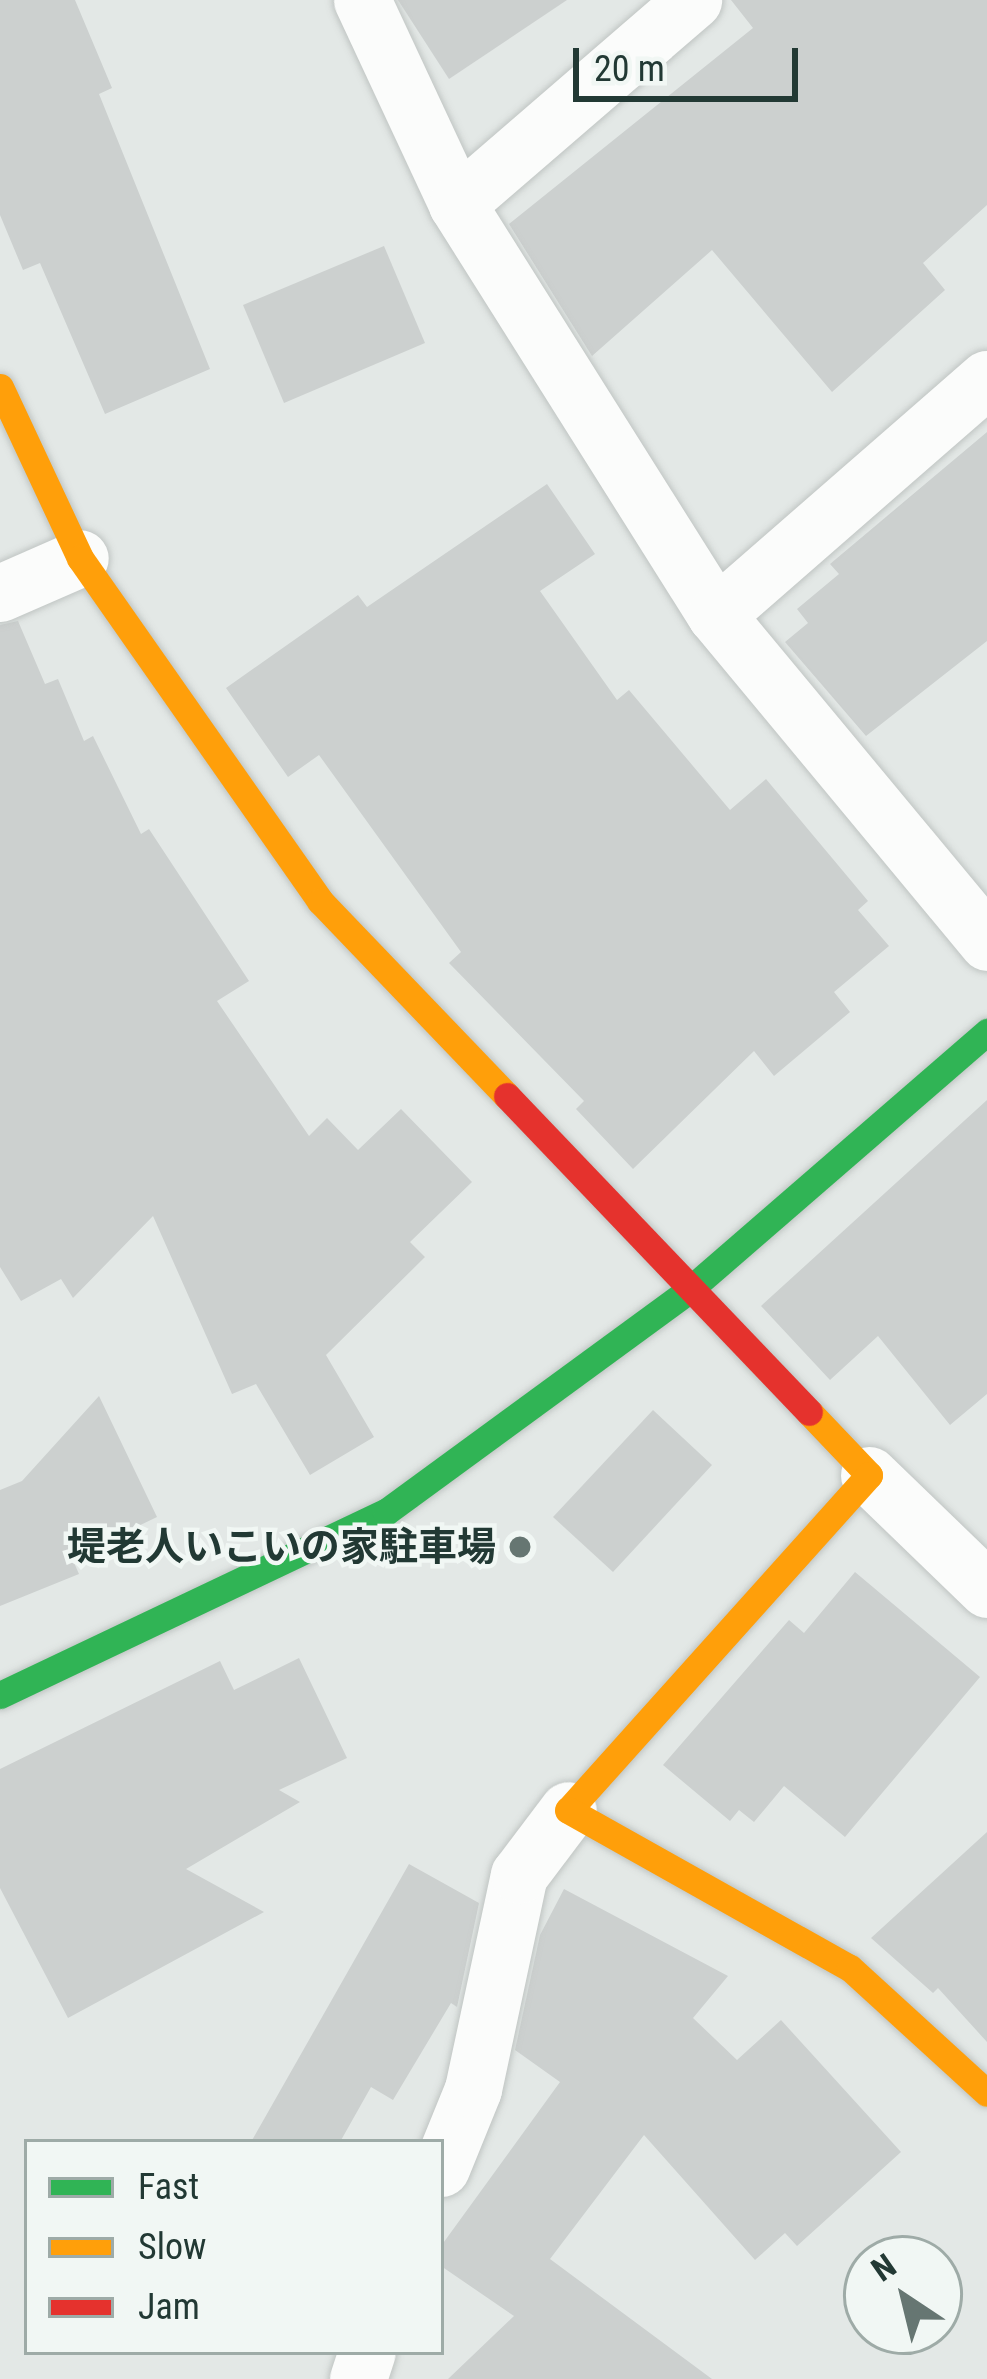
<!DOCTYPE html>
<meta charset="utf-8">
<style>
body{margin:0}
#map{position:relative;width:987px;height:2379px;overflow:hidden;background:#e3e8e6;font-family:"Roboto Condensed","Noto Sans JP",sans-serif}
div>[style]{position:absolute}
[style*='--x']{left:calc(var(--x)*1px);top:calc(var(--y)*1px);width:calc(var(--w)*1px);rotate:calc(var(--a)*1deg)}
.building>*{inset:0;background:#ccd0cf}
.roads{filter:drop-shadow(0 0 3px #c0c5c3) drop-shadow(0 0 3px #c0c5c3)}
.street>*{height:57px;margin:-28.5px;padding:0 28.5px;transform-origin:28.5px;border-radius:28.5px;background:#fbfcfb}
.fast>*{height:27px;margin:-13.5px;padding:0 13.5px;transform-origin:13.5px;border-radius:13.5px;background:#30b455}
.slow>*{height:27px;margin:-13.5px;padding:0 13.5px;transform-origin:13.5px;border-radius:13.5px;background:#ff9f0a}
.jam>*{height:27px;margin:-13.5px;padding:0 13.5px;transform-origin:13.5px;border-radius:13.5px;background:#e5322d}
.dots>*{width:33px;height:33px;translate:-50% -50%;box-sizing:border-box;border:6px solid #f1f7f4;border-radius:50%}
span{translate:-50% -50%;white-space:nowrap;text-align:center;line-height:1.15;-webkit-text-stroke:9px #f1f7f4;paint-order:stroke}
.poi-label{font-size:39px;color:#223934;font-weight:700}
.right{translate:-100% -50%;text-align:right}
.legend{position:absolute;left:24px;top:2139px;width:420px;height:216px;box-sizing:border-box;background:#f1f7f4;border:3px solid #9eaba7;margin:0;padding:15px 21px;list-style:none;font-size:36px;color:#223934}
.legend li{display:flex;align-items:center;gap:24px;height:60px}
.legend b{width:60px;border:3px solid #9eaba7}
.north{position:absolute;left:843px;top:2235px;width:120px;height:120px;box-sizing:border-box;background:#f1f7f4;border:3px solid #9eaba7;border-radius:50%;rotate:325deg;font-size:33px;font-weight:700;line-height:48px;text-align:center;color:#223934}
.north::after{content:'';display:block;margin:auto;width:42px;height:54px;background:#667672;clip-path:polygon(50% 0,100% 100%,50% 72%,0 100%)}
.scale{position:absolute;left:573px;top:48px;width:225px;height:54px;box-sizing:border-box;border:6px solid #223934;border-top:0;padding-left:15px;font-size:36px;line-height:42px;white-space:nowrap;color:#223934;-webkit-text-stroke:9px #f1f7f4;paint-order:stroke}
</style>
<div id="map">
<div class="building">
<i style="clip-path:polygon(0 0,75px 0,112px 88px,99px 94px,210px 369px,105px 414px,40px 263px,23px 270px,0 215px)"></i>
<i style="clip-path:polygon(398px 0,567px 0,449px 79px)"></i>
<i style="clip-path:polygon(731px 0,987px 0,987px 205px,923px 263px,945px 290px,832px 392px,712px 250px,592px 356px,509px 224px,753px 28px)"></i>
<i style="clip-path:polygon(384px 246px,425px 343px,284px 403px,243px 305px)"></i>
<i style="clip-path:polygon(987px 432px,987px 641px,866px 736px,785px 642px,808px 623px,797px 609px,839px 574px,830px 564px)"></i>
<i style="clip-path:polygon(547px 484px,595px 554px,540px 591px,617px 700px,629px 690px,730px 810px,766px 779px,868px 901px,858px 910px,889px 946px,834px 992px,850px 1012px,774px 1076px,754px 1051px,633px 1169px,576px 1109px,584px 1101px,449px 963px,461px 952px,319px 755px,288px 777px,226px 688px,358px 595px,367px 607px)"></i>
<i style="clip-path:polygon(18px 621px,45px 684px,58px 679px,84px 741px,93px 736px,141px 834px,149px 829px,249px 981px,217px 1001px,309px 1136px,327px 1118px,358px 1150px,401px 1109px,472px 1182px,410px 1242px,425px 1257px,326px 1355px,374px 1437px,310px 1475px,256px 1384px,232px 1394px,153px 1216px,73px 1298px,61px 1279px,21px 1301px,0 1267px,0 625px)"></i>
<i style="clip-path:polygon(987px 1100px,987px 1394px,950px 1425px,878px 1336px,830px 1380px,761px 1306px)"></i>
<i style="clip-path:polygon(99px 1396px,157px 1517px,72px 1558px,79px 1574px,0 1606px,0 1490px,22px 1481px)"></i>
<i style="clip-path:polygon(653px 1410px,712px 1465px,613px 1572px,553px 1517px)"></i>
<i style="clip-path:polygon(855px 1572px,980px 1677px,845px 1837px,784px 1786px,754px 1822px,739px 1810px,730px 1821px,663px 1765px,789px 1620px,804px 1633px)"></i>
<i style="clip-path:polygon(299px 1658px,347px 1758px,279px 1790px,300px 1802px,186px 1869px,264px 1912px,68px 2018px,0 1888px,0 1769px,220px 1661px,234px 1690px)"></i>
<i style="clip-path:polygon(987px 1832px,987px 2042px,938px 1988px,933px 1993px,871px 1938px)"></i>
<i style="clip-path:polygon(409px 1864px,479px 1903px,457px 2007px,451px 2003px,393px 2100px,371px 2087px,340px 2142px,251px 2142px)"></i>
<i style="clip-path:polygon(564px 1889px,728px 1976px,693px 2018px,737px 2060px,781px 2020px,901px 2152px,797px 2246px,785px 2233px,755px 2260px,644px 2135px,550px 2259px,712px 2379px,448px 2379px,514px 2316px,441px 2266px,441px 2246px,560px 2082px,515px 2050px,540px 1935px)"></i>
</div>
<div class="roads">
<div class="street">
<i style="--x:362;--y:0;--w:225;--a:65"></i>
<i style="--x:457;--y:204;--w:486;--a:57.8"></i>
<i style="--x:716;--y:615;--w:425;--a:50.3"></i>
<i style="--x:457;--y:204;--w:312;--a:-40.8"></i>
<i style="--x:0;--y:593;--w:87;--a:-23.6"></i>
<i style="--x:716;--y:615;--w:359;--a:-41.1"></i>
<i style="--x:869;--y:1475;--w:164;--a:44"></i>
<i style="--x:441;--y:2168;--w:85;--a:-67.9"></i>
<i style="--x:473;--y:2089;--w:219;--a:-77.9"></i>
<i style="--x:519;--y:1875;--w:81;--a:-53"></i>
<i style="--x:358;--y:2379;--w:28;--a:-72"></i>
</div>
<div class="fast">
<i style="--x:0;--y:1695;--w:427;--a:-25.4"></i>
<i style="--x:386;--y:1512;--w:374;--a:-36.2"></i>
<i style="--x:688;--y:1291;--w:396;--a:-40.9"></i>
</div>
<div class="slow">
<i style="--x:0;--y:387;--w:189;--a:64.9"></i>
<i style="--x:80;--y:558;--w:419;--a:55"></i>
<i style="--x:320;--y:901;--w:270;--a:46.2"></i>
<i style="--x:809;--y:1412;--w:87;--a:46.4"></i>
<i style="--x:869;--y:1475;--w:450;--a:131.9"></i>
<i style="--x:568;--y:1810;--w:323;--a:29.3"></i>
<i style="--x:850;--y:1968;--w:185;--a:42.4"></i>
</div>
<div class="jam">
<i style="--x:507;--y:1096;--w:437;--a:46.3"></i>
</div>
</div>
<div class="dots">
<i style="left:520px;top:1547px;background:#667672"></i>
</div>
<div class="poi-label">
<span class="right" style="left:496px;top:1547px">堤老人いこいの家駐車場</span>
</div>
<ul class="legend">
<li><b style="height:15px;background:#30b455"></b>Fast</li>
<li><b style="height:15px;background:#ff9f0a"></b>Slow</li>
<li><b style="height:15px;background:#e5322d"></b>Jam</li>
</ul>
<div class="north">N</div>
<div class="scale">20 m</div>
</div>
